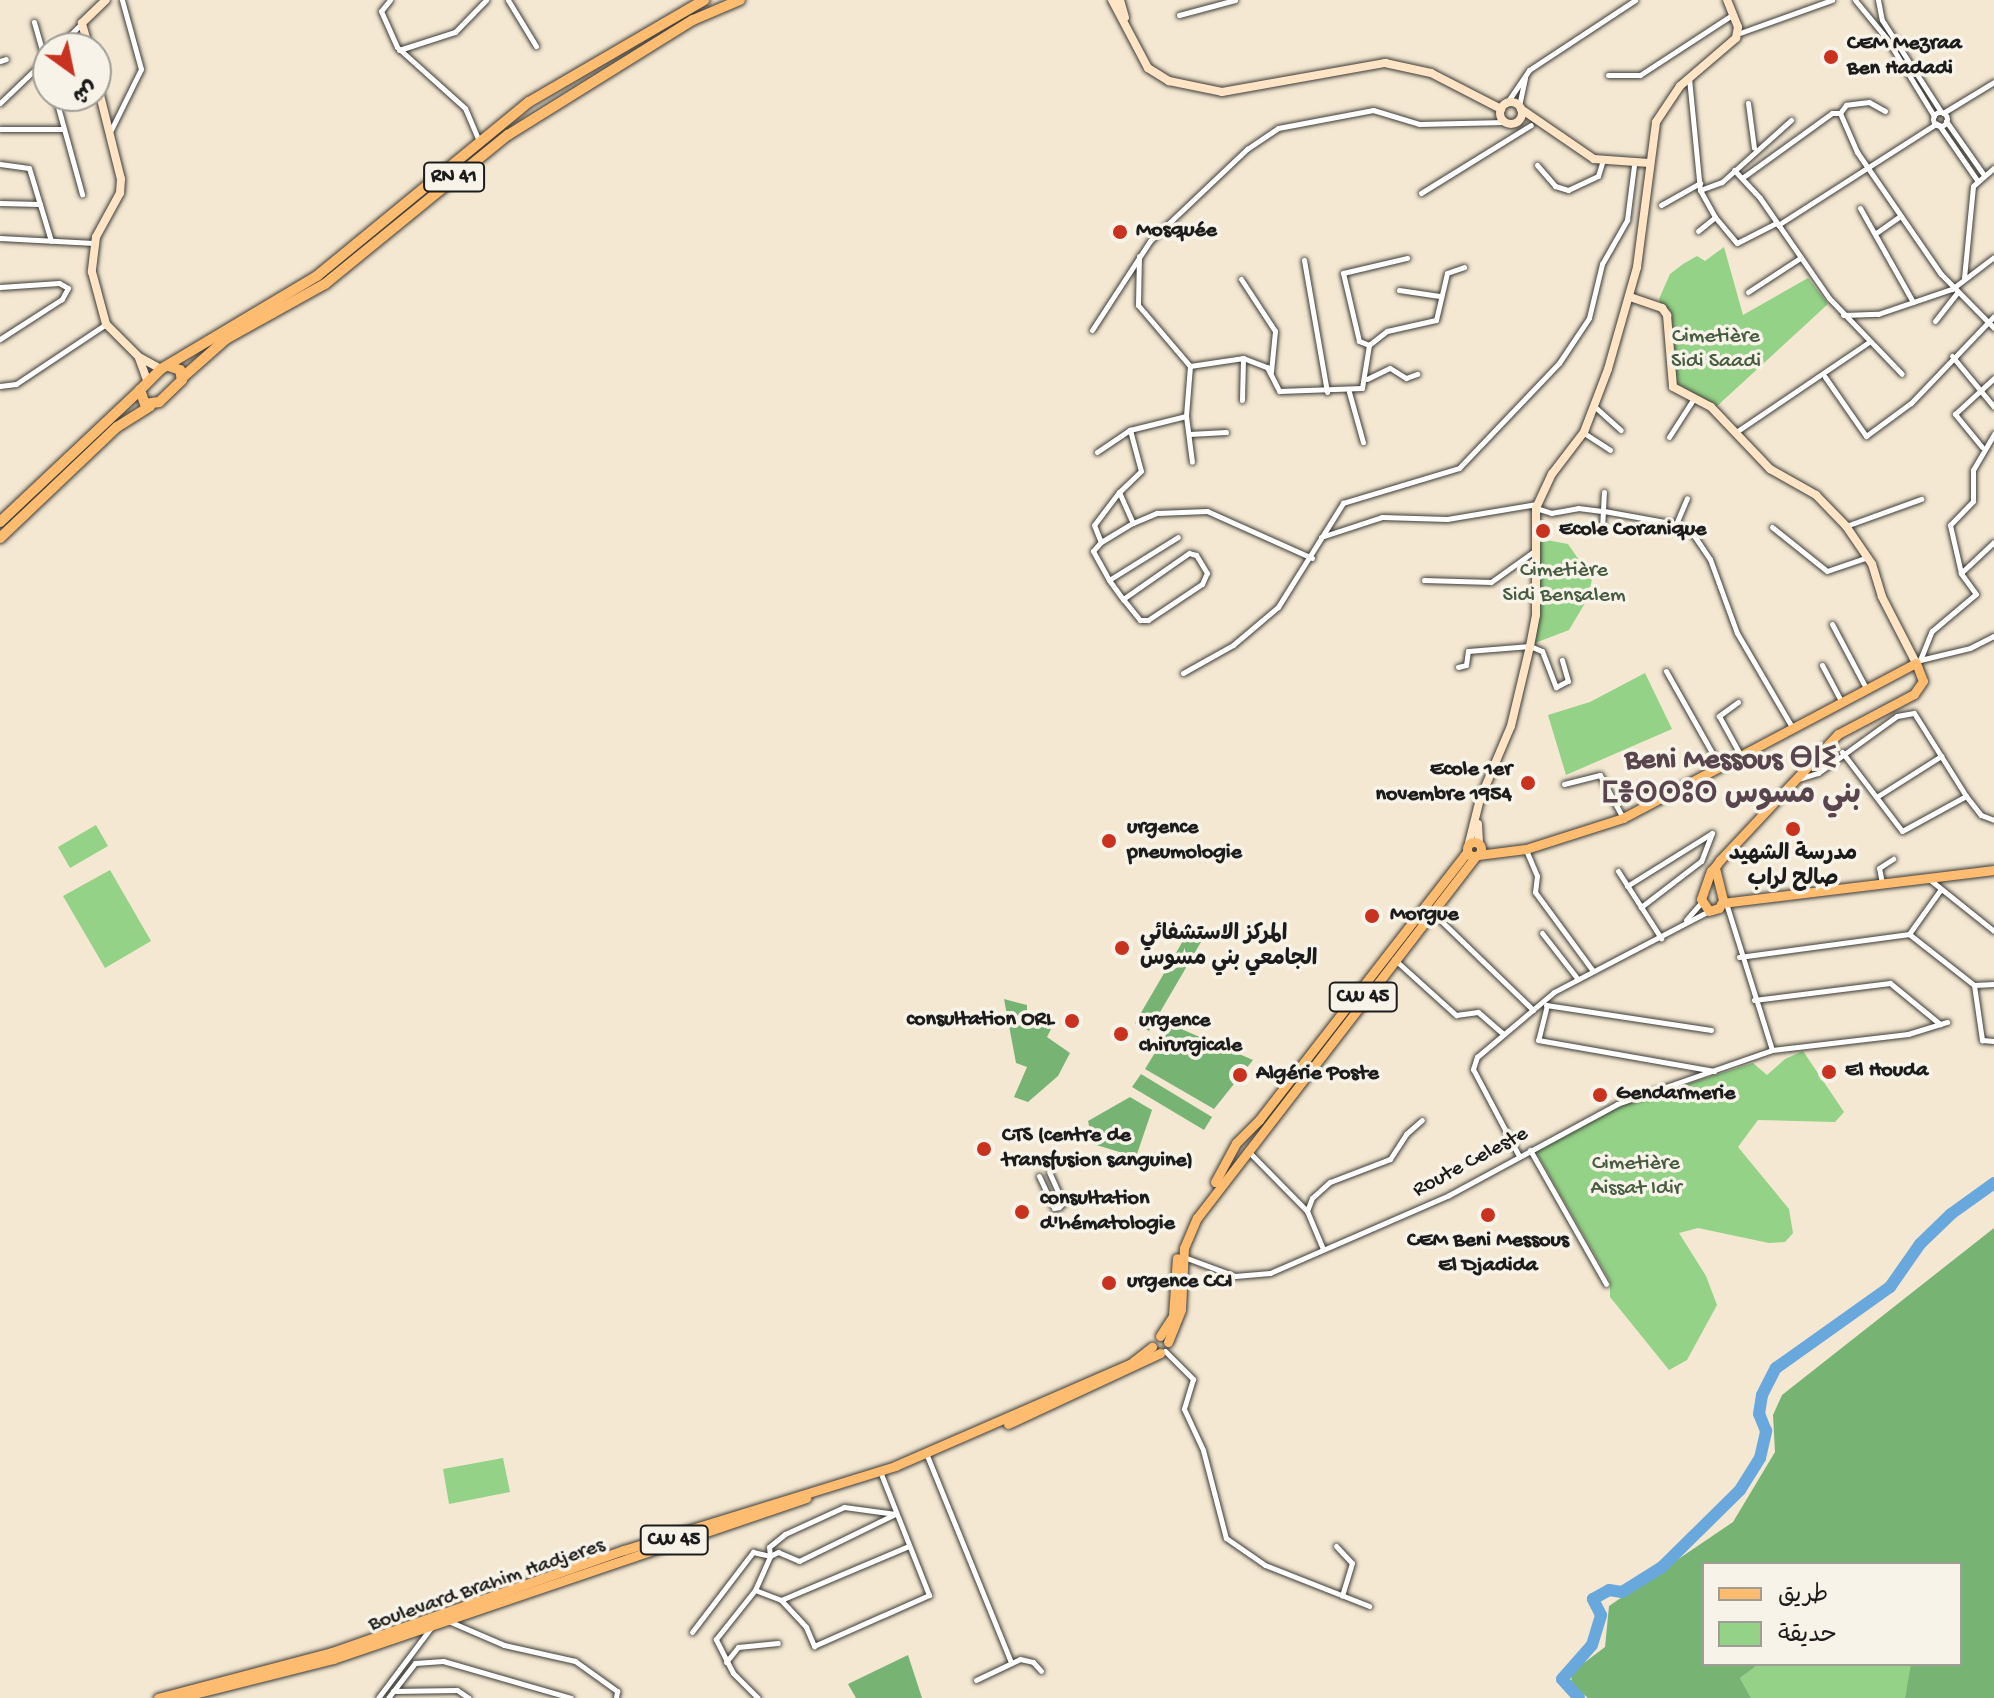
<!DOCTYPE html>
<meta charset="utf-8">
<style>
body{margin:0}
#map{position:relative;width:1994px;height:1698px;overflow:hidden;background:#f4e8d2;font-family:"Gochi Hand","Playpen Sans Arabic","Noto Sans Tifinagh",sans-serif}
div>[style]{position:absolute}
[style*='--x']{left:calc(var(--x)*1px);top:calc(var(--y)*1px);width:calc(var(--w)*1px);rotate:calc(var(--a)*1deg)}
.green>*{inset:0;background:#94d287}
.forest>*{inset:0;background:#77b474}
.river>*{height:12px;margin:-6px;padding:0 6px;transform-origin:6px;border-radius:6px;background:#69a8dc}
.roads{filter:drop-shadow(0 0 2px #3c3b37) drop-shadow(0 0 2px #3c3b37)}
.street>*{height:5px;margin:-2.5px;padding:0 2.5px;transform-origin:2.5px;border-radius:2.5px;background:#fff}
.street>.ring{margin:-2.5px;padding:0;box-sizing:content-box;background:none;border:5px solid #fff;border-radius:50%}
.secondary>*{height:8px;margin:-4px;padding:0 4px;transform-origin:4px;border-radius:4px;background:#ffe4c6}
.secondary>.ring{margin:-4px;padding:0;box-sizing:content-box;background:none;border:8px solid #ffe4c6;border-radius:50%}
.primary>*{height:9px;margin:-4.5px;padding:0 4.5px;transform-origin:4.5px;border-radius:4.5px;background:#febc70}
.primary>.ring{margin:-4.5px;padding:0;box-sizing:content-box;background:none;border:9px solid #febc70;border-radius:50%}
.highway>*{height:10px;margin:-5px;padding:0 5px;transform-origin:5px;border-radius:5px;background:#febc70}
.dots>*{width:22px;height:22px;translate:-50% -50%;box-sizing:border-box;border:4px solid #f7f3e8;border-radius:50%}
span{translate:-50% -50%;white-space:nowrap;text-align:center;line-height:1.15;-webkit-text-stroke:7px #f7f3e8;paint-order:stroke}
.shield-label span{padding:2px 6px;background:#f7f3e8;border:2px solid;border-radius:6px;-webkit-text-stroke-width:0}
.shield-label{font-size:20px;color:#1c1c1c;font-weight:700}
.poi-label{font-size:22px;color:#1c1c1c;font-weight:700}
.left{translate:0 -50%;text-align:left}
.right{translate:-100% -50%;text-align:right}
.park-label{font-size:22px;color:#465c41}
.street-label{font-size:22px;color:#1c1c1c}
.district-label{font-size:30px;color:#59454e;font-weight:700}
.legend{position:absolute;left:1702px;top:1562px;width:260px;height:104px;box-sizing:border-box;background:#f7f3e8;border:2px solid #9f9d96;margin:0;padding:10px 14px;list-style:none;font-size:24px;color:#1c1c1c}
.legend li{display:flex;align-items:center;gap:16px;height:40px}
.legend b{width:40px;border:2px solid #9f9d96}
.north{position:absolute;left:32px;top:32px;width:80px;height:80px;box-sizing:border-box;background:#f7f3e8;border:2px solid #9f9d96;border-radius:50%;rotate:147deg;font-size:22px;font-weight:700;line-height:32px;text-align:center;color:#1c1c1c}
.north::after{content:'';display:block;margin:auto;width:28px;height:36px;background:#c8321e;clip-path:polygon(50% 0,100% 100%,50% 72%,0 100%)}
</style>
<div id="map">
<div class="green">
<i style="clip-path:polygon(1724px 247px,1743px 315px,1808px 278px,1828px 304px,1716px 407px,1675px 382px,1674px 334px,1659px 299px,1670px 274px,1683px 264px,1697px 256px,1705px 261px)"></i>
<i style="clip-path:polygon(1536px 538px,1568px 544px,1592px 579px,1588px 598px,1569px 630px,1535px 643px)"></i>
<i style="clip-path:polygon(1645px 673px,1672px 729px,1566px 775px,1548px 715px,1590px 702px)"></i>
<i style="clip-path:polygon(96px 825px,108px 846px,70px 868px,58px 847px)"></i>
<i style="clip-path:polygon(110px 870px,151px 941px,105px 968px,63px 896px)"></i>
<i style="clip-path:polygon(1803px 1051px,1844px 1112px,1835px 1122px,1758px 1120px,1738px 1147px,1789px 1209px,1793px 1233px,1785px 1242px,1769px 1243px,1698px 1228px,1679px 1233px,1706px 1276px,1717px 1305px,1687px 1360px,1669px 1370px,1610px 1297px,1610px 1281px,1535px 1150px,1616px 1107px,1753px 1063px,1767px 1075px,1785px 1059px)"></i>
<i style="clip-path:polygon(503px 1458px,510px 1492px,449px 1504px,443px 1469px)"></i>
<i style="clip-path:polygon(1759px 1664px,1911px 1664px,1912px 1666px,1905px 1698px,1751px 1698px,1740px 1678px)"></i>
</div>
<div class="forest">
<i style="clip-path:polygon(1187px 934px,1201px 942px,1149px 1031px,1135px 1023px)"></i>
<i style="clip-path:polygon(1004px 999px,1027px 1005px,1027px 1019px,1051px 1029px,1047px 1037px,1070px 1053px,1058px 1076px,1028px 1102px,1014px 1097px,1027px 1067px,1016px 1063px)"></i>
<i style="clip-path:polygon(1172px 1025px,1253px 1060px,1214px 1109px,1145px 1069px)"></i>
<i style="clip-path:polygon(1141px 1074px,1212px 1117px,1204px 1130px,1132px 1087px)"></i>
<i style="clip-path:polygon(1130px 1097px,1152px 1110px,1136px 1157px,1093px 1144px,1088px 1121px)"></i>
<i style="clip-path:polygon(1994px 1228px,1994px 1698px,1905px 1698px,1911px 1664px,1960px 1664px,1960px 1564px,1704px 1564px,1704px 1664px,1759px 1664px,1740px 1678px,1751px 1698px,1588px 1698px,1571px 1684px,1572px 1672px,1605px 1647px,1609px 1606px,1733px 1522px,1775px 1452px,1773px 1415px,1782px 1395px)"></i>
<i style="clip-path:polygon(908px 1655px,922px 1698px,856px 1698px,848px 1684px)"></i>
</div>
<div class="river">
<i style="--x:1579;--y:1698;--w:25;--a:-132"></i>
<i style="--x:1562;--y:1679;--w:45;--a:-48.6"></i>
<i style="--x:1592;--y:1645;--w:31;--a:-73"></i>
<i style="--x:1601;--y:1615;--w:18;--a:-117"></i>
<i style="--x:1593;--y:1599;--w:18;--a:-29"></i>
<i style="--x:1609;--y:1590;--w:13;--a:9"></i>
<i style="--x:1622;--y:1592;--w:47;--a:-32"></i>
<i style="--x:1662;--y:1567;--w:110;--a:-44.6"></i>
<i style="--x:1740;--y:1490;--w:38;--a:-58"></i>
<i style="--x:1760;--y:1458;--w:28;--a:-77"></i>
<i style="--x:1766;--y:1431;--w:18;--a:-112"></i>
<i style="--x:1759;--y:1414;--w:19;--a:-81"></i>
<i style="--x:1762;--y:1395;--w:30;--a:-63"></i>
<i style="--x:1776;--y:1368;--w:140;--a:-35.4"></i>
<i style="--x:1890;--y:1287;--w:52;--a:-55.1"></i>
<i style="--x:1920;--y:1244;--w:43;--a:-44.1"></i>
<i style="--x:1951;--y:1214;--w:53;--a:-35.8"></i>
</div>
<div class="roads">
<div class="street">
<i style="--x:390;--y:0;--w:14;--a:129"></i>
<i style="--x:381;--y:11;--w:39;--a:66"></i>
<i style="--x:397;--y:47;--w:91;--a:41.9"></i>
<i style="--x:465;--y:108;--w:36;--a:67"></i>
<i style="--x:508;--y:0;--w:54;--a:58.7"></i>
<i style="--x:1855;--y:0;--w:50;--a:50.6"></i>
<i style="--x:1887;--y:39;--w:90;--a:58.6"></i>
<i style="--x:1878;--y:0;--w:20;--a:79"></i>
<i style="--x:1882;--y:20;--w:109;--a:57.3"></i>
<i style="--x:1179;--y:15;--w:58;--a:-15"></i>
<i style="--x:34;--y:22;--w:51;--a:74.1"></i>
<i style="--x:1737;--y:34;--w:101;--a:-19.7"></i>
<i style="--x:57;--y:48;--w:35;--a:-45"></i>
<i style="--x:399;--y:50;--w:59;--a:-17.8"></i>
<i style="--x:455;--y:32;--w:45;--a:-45.9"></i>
<i style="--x:0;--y:61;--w:6;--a:-18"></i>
<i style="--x:1608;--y:75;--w:32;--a:0"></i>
<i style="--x:1640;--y:75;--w:110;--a:-33.1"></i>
<i style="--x:1689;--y:78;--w:113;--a:84.4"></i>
<i style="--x:1700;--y:190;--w:31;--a:61"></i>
<i style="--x:1715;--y:217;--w:34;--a:50"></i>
<i style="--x:1737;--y:243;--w:44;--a:-27.1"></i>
<i style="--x:55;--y:96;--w:102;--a:74.6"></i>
<i style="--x:0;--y:103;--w:66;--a:-43.8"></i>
<i style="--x:1748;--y:103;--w:45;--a:82.4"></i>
<i style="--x:1506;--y:104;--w:41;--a:-55.9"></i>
<i style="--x:1529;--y:70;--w:127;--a:-33.4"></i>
<i style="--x:1519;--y:106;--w:29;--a:-78"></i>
<i style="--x:1885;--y:111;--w:18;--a:-151"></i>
<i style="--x:1869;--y:102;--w:23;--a:173"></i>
<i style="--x:1846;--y:105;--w:10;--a:127"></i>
<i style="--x:1840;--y:113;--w:43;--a:66.4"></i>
<i style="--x:1857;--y:152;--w:148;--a:55.5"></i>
<i style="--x:1941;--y:274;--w:76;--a:45.5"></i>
<i class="ring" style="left:1933px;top:112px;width:9px;height:9px"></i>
<i style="--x:1943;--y:113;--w:60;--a:-31.3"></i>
<i style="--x:1946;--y:121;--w:66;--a:54.9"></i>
<i style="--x:1939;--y:125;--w:67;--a:55.4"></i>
<i style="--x:0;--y:129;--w:63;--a:0"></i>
<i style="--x:111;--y:130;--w:68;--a:-63.8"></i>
<i style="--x:141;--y:69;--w:72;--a:-105.4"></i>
<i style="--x:0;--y:164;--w:29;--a:8"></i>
<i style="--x:29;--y:168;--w:76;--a:73.2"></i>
<i style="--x:1537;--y:165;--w:28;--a:49"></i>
<i style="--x:1555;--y:186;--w:14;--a:17"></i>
<i style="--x:1568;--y:190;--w:33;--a:-25"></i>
<i style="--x:1598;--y:176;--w:14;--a:-73"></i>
<i style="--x:1734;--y:170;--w:38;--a:47"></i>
<i style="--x:1760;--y:198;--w:121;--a:55.4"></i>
<i style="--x:1829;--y:298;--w:105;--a:46.2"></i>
<i style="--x:1742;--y:178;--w:111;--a:-35.8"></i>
<i style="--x:1832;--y:113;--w:8;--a:0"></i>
<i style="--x:1700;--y:190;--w:23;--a:-20"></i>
<i style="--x:1722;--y:182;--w:93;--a:-41.9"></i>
<i style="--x:1421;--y:193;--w:129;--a:-31.7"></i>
<i style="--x:0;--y:203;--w:40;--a:1.4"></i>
<i style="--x:1661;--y:205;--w:45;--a:-29.4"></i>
<i style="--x:1860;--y:208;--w:108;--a:60.6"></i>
<i style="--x:1778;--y:225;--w:188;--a:-32.6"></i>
<i style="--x:1698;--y:231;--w:22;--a:-39"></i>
<i style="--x:1876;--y:233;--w:29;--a:-35"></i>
<i style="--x:0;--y:238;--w:94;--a:3"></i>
<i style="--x:1139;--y:256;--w:49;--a:91.2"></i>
<i style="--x:1138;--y:305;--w:80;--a:49.6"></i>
<i style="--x:1190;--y:366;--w:50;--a:94.6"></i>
<i style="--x:1186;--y:416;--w:58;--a:166"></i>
<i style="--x:1130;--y:430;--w:42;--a:75"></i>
<i style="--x:1141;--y:471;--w:30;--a:136"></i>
<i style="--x:1119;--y:492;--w:34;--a:66"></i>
<i style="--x:1133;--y:523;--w:26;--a:-23"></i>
<i style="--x:1157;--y:513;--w:50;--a:-2.3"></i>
<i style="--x:1207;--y:511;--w:115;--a:24.1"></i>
<i style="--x:1304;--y:260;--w:134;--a:80.1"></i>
<i style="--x:1964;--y:278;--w:92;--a:-84.4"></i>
<i style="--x:1973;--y:186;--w:28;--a:-41"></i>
<i style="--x:1241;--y:279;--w:62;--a:56.8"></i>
<i style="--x:1275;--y:331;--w:41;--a:95.6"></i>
<i style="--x:0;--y:287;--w:59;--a:-3.9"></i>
<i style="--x:59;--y:283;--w:10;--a:29"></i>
<i style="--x:68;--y:288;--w:13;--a:119"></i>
<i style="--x:62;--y:299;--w:74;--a:147.2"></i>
<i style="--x:1399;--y:290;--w:41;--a:8.3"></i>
<i style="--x:1748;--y:292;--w:62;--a:-33.2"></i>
<i style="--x:1843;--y:315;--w:35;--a:-2"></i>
<i style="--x:1878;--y:314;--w:78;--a:-18.7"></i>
<i style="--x:1952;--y:289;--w:53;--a:-37.3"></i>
<i style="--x:1935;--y:321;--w:36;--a:-52"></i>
<i style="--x:1092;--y:330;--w:106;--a:-56.9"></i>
<i style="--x:1150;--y:241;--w:134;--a:-43.5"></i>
<i style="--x:1247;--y:149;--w:37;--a:-34"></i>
<i style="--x:1278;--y:128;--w:97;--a:-10.7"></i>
<i style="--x:1373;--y:110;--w:48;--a:16.9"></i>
<i style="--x:1419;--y:124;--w:86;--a:-1.3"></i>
<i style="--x:1369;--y:345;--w:11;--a:-158"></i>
<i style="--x:1359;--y:341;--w:70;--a:-103.2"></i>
<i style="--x:1343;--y:273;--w:66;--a:-13.2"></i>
<i style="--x:1952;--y:356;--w:66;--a:50.5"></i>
<i style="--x:1190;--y:366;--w:54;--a:-8.6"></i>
<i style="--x:1243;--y:358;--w:26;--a:21"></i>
<i style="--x:1267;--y:367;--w:27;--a:63"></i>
<i style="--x:1279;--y:391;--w:83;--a:-2.1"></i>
<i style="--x:1362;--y:388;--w:44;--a:-80.8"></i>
<i style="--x:1369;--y:345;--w:23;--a:-38"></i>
<i style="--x:1387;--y:331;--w:50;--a:-12.7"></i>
<i style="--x:1436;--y:320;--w:48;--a:-76.8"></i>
<i style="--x:1447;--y:273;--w:18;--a:-19"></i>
<i style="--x:1825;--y:377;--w:72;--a:55.2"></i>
<i style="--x:1866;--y:436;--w:56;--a:-36.3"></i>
<i style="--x:1911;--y:403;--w:120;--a:-46.3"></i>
<i style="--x:1367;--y:379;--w:25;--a:-26"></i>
<i style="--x:1390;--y:368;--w:19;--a:32"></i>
<i style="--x:1406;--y:378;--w:12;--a:-20"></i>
<i style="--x:0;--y:386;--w:16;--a:-7"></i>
<i style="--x:16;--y:384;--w:108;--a:-33.7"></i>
<i style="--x:1349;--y:392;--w:52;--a:74.4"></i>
<i style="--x:1242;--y:400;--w:42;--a:-88.6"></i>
<i style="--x:1594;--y:406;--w:36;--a:42"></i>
<i style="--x:1186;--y:416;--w:46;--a:82.6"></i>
<i style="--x:1736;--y:432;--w:161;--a:-34.1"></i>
<i style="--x:1584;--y:433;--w:31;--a:33"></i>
<i style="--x:1189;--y:434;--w:37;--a:-3"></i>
<i style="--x:1669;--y:437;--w:46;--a:-57.3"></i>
<i style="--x:1982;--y:447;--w:43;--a:-129.3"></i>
<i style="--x:1955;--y:414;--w:53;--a:-42.7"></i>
<i style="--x:1097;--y:452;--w:40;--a:-34"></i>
<i style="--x:1119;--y:492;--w:41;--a:127.1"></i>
<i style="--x:1094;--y:525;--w:18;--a:68"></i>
<i style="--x:1101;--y:542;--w:12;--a:132"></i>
<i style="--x:1093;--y:551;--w:33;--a:61"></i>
<i style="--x:1109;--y:580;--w:24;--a:54"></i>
<i style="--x:1123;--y:599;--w:27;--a:51"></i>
<i style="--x:1140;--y:620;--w:8;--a:0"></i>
<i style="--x:1148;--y:620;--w:65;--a:-33.7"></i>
<i style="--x:1202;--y:584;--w:12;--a:-66"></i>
<i style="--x:1207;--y:573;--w:21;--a:-121"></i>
<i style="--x:1196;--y:555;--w:7;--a:-164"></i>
<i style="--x:1189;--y:553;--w:80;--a:145.1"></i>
<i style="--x:1536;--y:508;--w:16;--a:18"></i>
<i style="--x:1551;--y:513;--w:27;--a:-10"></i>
<i style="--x:1578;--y:508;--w:26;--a:7"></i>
<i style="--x:1604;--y:511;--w:73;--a:10.2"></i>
<i style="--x:1676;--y:524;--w:20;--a:30"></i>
<i style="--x:1693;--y:534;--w:30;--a:56"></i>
<i style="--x:1710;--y:559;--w:79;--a:70"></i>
<i style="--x:1737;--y:633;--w:109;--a:59.7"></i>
<i style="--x:1676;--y:524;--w:28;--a:-67"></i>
<i style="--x:1846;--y:526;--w:80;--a:-19.8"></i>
<i style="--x:1772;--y:527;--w:70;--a:38.7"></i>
<i style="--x:1827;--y:571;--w:43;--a:-18.9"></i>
<i style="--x:1602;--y:529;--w:37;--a:-87"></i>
<i style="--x:1321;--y:537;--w:64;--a:-18.2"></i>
<i style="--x:1382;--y:517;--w:65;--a:1.8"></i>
<i style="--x:1447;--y:519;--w:91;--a:-9.5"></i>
<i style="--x:1101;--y:542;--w:37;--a:-31"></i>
<i style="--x:1961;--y:573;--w:45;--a:-43.2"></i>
<i style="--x:1109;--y:580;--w:81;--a:-31.9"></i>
<i style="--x:1424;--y:580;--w:67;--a:1.7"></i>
<i style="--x:1491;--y:582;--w:52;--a:-35.5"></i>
<i style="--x:1832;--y:624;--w:72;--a:62"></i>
<i style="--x:1920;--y:660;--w:31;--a:-68"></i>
<i style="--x:1932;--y:631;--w:57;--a:-40.1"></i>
<i style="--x:1976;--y:594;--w:26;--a:-126"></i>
<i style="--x:1961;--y:573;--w:49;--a:-102.9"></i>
<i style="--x:1950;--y:525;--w:33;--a:-46"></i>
<i style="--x:1973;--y:501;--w:31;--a:-90"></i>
<i style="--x:1973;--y:470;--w:42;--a:-59.7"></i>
<i style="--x:1920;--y:660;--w:51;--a:-13.5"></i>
<i style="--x:1970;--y:648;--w:27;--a:-27"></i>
<i style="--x:1822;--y:665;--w:40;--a:62"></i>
<i style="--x:1458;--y:667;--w:8;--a:-14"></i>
<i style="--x:1466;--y:665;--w:14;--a:-82"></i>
<i style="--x:1468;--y:651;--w:62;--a:-4.6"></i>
<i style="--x:1530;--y:646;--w:13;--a:23"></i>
<i style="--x:1542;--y:651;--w:39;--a:69"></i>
<i style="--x:1556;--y:687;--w:13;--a:-27"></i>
<i style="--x:1568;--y:681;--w:22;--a:-106"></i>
<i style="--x:1666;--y:671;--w:110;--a:60.6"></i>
<i style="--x:1183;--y:673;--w:57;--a:-29.2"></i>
<i style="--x:1233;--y:645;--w:59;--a:-40.2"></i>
<i style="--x:1278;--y:607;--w:123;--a:-58"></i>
<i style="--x:1343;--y:503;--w:121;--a:-16.8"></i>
<i style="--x:1459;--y:468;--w:145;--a:-46.4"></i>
<i style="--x:1559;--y:363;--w:54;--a:-56.3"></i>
<i style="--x:1589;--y:318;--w:56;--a:-76.5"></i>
<i style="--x:1602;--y:264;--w:51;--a:-60.4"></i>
<i style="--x:1627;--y:220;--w:55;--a:-82.7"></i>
<i style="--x:1738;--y:702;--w:24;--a:144"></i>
<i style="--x:1719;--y:716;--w:46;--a:61.2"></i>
<i style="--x:1842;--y:752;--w:99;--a:52.8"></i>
<i style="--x:1902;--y:831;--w:73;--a:-28.7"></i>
<i style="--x:1798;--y:779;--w:21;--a:-17"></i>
<i style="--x:1818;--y:773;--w:97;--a:-35.8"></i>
<i style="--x:1897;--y:716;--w:17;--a:-10"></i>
<i style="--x:1914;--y:713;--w:98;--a:57.9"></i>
<i style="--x:1966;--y:796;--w:24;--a:52"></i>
<i style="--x:1981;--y:815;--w:14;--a:21"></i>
<i style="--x:1564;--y:784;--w:37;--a:-14"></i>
<i style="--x:1600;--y:775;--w:49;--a:61.9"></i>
<i style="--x:1878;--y:796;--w:75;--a:-32.4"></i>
<i style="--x:1526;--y:850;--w:28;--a:67"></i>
<i style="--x:1537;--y:876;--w:16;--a:97"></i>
<i style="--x:1535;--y:892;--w:98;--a:53.7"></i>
<i style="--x:1618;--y:871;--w:80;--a:57.3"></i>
<i style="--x:1929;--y:879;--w:83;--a:38.7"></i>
<i style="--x:1882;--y:883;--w:15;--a:-101"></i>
<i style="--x:1879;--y:868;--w:17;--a:-33"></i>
<i style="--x:1627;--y:886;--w:100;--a:-31.9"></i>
<i style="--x:1712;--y:833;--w:30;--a:111"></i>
<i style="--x:1701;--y:861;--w:76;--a:142.5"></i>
<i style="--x:1726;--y:903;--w:154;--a:72.6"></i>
<i style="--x:1432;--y:912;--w:141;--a:44.1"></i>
<i style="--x:1686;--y:920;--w:23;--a:-49"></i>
<i style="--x:1542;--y:933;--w:57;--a:52.1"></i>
<i style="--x:1909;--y:934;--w:55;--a:-54.6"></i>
<i style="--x:1739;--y:957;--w:172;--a:-7.7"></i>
<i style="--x:1909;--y:934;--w:83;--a:38.1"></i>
<i style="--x:1974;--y:985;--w:56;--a:81.7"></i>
<i style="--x:1982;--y:1040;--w:12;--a:5"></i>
<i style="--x:1394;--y:959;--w:84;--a:42.1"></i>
<i style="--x:1456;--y:1015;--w:22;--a:-8"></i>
<i style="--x:1478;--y:1012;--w:32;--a:41"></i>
<i style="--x:1974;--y:985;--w:20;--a:-3"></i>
<i style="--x:1754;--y:1000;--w:137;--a:-7.1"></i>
<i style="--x:1890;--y:983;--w:65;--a:39.4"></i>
<i style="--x:1546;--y:1005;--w:167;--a:8.6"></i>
<i style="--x:1547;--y:1005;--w:36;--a:104"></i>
<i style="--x:1538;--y:1040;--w:179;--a:10"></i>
<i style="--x:1247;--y:1150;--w:86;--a:45.5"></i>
<i style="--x:1530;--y:1150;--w:154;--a:60.4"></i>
<i style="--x:1519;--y:1156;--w:98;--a:-117.9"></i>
<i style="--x:1473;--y:1069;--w:13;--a:-72"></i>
<i style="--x:1477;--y:1057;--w:101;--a:-40.2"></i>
<i style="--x:1554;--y:992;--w:175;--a:-27.6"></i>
<i style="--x:1039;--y:1176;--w:35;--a:65"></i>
<i style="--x:1054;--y:1208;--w:5;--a:-11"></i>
<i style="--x:1059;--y:1207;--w:6;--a:-45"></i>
<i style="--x:1063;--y:1203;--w:34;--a:-114"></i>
<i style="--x:1323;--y:1249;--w:41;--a:-112.8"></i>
<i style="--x:1307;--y:1211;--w:14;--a:-69"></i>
<i style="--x:1312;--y:1198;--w:24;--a:-42"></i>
<i style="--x:1330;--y:1182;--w:64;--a:-21"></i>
<i style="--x:1390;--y:1159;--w:30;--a:-57"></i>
<i style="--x:1406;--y:1134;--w:21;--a:-41"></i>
<i style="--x:1184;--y:1257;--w:54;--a:20.4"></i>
<i style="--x:1235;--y:1276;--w:35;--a:-5"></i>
<i style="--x:1270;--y:1273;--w:195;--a:-23.5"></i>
<i style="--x:1449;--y:1195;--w:191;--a:-28.4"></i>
<i style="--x:1617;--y:1104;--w:164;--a:-19.2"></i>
<i style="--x:1772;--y:1050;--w:137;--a:-6.7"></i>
<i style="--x:1908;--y:1034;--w:41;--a:-17.1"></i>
<i style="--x:1165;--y:1351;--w:40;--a:45"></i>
<i style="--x:1193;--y:1379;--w:31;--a:107"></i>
<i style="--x:1184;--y:1409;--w:45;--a:65.1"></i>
<i style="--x:1203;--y:1450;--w:91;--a:75.4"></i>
<i style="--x:1226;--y:1538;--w:47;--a:34.7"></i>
<i style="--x:1265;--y:1565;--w:112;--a:21.5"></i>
<i style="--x:926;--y:1453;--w:226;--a:67.9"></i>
<i style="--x:1336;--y:1546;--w:23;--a:47"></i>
<i style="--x:1352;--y:1563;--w:34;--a:107"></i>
<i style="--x:755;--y:1590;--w:37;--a:-66"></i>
<i style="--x:770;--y:1556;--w:9;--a:-27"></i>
<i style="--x:778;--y:1552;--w:23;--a:23"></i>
<i style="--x:799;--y:1561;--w:107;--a:-26.1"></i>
<i style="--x:781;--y:1600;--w:139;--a:-22.9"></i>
<i style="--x:446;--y:1620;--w:63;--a:23.3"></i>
<i style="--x:504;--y:1645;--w:73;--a:12.7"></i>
<i style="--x:575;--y:1661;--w:52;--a:35.5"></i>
<i style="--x:617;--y:1691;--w:7;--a:98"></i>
<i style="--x:692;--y:1632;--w:101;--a:-52.7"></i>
<i style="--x:753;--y:1552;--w:17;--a:13"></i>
<i style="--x:770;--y:1556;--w:9;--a:-96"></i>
<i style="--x:769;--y:1547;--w:21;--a:-39"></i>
<i style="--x:785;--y:1534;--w:65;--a:-24.6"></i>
<i style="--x:844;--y:1507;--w:52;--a:7.7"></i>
<i style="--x:726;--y:1662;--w:19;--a:-51"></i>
<i style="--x:738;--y:1647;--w:40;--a:-5.7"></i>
<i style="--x:976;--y:1680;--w:49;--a:-25.5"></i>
<i style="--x:1020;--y:1659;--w:13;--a:13"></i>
<i style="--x:1033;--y:1662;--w:12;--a:48"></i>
<i style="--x:393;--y:1691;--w:64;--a:-0.9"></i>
<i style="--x:457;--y:1690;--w:14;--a:34"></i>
<i style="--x:378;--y:1698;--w:91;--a:-53"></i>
<i style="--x:388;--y:1698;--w:44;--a:-52.4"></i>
<i style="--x:415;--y:1663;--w:28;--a:-4"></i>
<i style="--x:443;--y:1661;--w:133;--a:16.1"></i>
<i style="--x:758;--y:1698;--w:35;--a:-135"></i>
<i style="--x:733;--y:1673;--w:38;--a:-117"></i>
<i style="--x:716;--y:1639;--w:63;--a:-51.5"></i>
<i style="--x:755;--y:1590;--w:28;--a:21"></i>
<i style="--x:781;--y:1600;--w:37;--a:47"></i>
<i style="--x:806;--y:1627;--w:21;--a:67"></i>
<i style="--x:814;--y:1646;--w:126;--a:-23.9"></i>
<i style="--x:929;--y:1595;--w:128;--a:-111.6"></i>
</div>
<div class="secondary">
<i style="--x:1112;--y:0;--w:77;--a:62.1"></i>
<i style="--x:1148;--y:68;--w:25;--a:32"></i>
<i style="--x:1169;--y:81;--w:54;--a:11.7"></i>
<i style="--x:1222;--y:92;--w:166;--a:-10.1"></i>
<i style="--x:1385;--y:63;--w:47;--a:12.3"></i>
<i style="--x:1431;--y:73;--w:79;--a:27.2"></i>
<i style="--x:1120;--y:0;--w:18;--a:74"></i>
<i style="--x:89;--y:48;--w:26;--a:-106"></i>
<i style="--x:82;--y:23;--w:33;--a:-44"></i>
<i style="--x:96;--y:79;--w:103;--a:76"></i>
<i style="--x:121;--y:179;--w:14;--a:94"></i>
<i style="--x:120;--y:193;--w:50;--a:118.6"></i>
<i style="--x:96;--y:237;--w:35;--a:97"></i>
<i style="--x:92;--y:272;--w:54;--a:74.9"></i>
<i style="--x:106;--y:324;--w:47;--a:45"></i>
<i style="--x:139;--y:357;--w:25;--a:29"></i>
<i class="ring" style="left:1500px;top:102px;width:14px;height:14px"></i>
<i style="--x:1521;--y:109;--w:88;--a:34.4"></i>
<i style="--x:1594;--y:159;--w:55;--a:4.2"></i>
<i style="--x:1630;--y:297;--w:34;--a:19"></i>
<i style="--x:1662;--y:308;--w:9;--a:54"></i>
<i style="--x:1667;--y:315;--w:72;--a:85.2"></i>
<i style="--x:1673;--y:387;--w:43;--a:27.8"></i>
<i style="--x:1711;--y:407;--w:86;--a:46.4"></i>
<i style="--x:1770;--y:469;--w:53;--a:29.5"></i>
<i style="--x:1816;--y:495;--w:43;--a:45.9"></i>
<i style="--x:1846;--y:526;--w:46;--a:55.6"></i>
<i style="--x:1872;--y:564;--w:34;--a:73"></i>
<i style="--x:1882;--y:597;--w:74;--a:62.7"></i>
<i style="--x:139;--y:358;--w:23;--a:70"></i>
<i style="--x:1478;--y:824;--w:19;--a:87"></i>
<i style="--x:1469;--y:843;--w:45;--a:-76"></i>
<i style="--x:1480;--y:799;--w:79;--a:-67"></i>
<i style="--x:1511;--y:726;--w:82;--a:-76.6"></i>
<i style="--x:1530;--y:646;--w:32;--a:-79"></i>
<i style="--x:1536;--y:615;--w:107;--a:-90"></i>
<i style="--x:1536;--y:508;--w:38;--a:-65"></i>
<i style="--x:1552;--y:474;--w:53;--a:-52.7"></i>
<i style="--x:1584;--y:432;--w:67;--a:-69.1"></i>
<i style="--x:1608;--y:369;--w:106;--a:-74.1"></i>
<i style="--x:1637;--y:267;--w:146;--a:-82.5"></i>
<i style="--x:1656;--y:122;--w:43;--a:-56.3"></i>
<i style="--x:1680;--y:86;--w:74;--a:-40.6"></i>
<i style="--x:1736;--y:38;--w:11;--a:-80"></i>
<i style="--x:1738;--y:27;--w:29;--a:-112"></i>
</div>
<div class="primary">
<i class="ring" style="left:1467px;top:842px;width:5px;height:5px"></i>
<i style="--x:1478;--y:855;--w:48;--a:-7.1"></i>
<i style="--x:1526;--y:849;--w:102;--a:-17.7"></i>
<i style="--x:1623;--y:818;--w:331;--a:-27.9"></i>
<i style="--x:1916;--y:663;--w:19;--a:69"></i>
<i style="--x:1923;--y:681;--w:16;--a:125"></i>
<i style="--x:1914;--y:694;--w:86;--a:152.2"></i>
<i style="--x:1838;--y:734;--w:173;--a:133.1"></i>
<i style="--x:1720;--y:860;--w:9;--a:126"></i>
<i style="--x:1715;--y:867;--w:6;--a:135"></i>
<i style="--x:1711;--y:871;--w:5;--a:112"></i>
<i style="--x:1709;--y:876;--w:24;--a:109"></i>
<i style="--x:1701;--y:899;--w:14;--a:56"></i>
<i style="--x:1709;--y:911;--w:10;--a:-17"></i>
<i style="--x:1719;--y:908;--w:9;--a:-63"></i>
<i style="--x:1723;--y:900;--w:34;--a:-104"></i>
<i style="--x:1722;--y:903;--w:274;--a:-6.9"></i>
<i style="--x:1215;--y:1182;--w:44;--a:-61.7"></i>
<i style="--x:1236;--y:1143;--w:33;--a:-45"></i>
<i style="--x:1259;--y:1120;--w:339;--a:-52.2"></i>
<i style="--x:1160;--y:1336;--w:24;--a:-57"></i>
<i style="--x:1173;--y:1316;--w:58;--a:-86.1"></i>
<i style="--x:1168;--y:1342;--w:35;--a:-68"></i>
<i style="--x:1181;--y:1309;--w:61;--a:-87.2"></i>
<i style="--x:1184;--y:1248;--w:33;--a:-67"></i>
<i style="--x:1197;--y:1218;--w:457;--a:-52.4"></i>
<i style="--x:1008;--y:1424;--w:168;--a:-25"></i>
<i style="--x:158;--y:1698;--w:180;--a:-14.8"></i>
<i style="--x:332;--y:1652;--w:309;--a:-19.3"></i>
<i style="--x:624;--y:1550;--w:284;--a:-17.2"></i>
<i style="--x:895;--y:1466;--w:256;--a:-23.5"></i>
<i style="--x:1130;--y:1364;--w:28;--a:-38"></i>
<i style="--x:178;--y:1698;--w:160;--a:-14.1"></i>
<i style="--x:333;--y:1659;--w:500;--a:-18.8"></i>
</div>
<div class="highway">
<i style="--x:169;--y:366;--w:12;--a:20"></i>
<i style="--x:180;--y:370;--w:10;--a:79"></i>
<i style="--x:182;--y:380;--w:32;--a:136"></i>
<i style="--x:159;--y:402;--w:14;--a:172"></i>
<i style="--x:145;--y:404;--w:15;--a:-110"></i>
<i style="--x:140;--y:390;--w:30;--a:-45"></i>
<i style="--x:161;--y:369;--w:182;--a:-30.8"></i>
<i style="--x:317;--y:276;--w:274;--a:-39.4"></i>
<i style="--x:529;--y:102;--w:203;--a:-30.2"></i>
<i style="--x:183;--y:377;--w:57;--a:-41.5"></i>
<i style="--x:226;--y:339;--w:113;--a:-29.1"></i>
<i style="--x:325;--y:284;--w:236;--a:-39.2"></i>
<i style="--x:508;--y:135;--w:218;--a:-31.9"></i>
<i style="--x:693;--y:20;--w:51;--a:-23.1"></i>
<i style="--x:0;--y:522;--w:192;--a:-43.3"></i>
<i style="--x:0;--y:538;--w:161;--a:-43.5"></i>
<i style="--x:117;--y:427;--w:39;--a:-32"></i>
</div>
</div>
<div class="dots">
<i style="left:1831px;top:57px;background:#c8321e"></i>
<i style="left:1120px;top:232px;background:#c8321e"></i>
<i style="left:1543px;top:531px;background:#c8321e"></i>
<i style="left:1528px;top:783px;background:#c8321e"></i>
<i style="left:1793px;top:829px;background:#c8321e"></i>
<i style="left:1109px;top:841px;background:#c8321e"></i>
<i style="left:1372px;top:916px;background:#c8321e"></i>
<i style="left:1122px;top:948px;background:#c8321e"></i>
<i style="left:1072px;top:1021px;background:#c8321e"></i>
<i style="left:1121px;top:1034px;background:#c8321e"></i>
<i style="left:1829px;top:1072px;background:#c8321e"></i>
<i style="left:1240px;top:1075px;background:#c8321e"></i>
<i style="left:1600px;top:1095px;background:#c8321e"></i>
<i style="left:984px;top:1149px;background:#c8321e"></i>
<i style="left:1022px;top:1212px;background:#c8321e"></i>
<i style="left:1488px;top:1215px;background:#c8321e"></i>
<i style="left:1109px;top:1283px;background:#c8321e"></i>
</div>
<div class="shield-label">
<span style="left:454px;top:177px">RN 41</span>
<span style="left:1363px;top:997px">CW 45</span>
<span style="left:674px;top:1540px">CW 45</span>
</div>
<div class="poi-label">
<span class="left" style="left:1847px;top:57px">CEM Mezraa<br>Ben Hadadi</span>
<span class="left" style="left:1136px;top:232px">Mosquée</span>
<span class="left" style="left:1559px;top:531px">Ecole Coranique</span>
<span class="right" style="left:1512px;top:783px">Ecole 1er<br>novembre 1954</span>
<span class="left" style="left:1127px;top:841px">urgence<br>pneumologie</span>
<span style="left:1793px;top:868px">مدرسة الشهيد<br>صالح لراب</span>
<span class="left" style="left:1390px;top:916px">Morgue</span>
<span class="left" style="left:1140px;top:948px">المركز الاستشفائي<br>الجامعي بني مسوس</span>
<span class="right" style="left:1054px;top:1021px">consultation ORL</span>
<span class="left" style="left:1139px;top:1034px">urgence<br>chirurgicale</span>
<span class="left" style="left:1845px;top:1072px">El Houda</span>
<span class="left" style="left:1256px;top:1075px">Algérie Poste</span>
<span class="left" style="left:1616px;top:1095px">Gendarmerie</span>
<span class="left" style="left:1002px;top:1149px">CTS (centre de<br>transfusion sanguine)</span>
<span class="left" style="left:1040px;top:1212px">consultation<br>d'hématologie</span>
<span style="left:1488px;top:1254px">CEM Beni Messous<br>El Djadida</span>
<span class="left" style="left:1127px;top:1283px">urgence CCI</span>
</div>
<div class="park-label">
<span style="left:1716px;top:350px">Cimetière<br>Sidi Saadi</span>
<span style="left:1564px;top:584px">Cimetière<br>Sidi Bensalem</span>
<span style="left:1636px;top:1177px">Cimetière<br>Aissat Idir</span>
</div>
<div class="street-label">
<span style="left:1471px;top:1163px;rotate:-28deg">Route Celeste</span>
<span style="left:487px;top:1586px;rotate:-19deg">Boulevard Brahim Hadjeres</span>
</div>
<div class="district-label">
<span style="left:1731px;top:779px">Beni Messous ⴱⵏⵉ<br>ⵎⴻⵙⵙⵓⵙ بني مسوس</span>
</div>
<ul class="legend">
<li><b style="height:10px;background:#febc70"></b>طريق</li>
<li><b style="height:22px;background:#94d287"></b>حديقة</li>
</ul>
<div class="north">ش</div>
</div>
